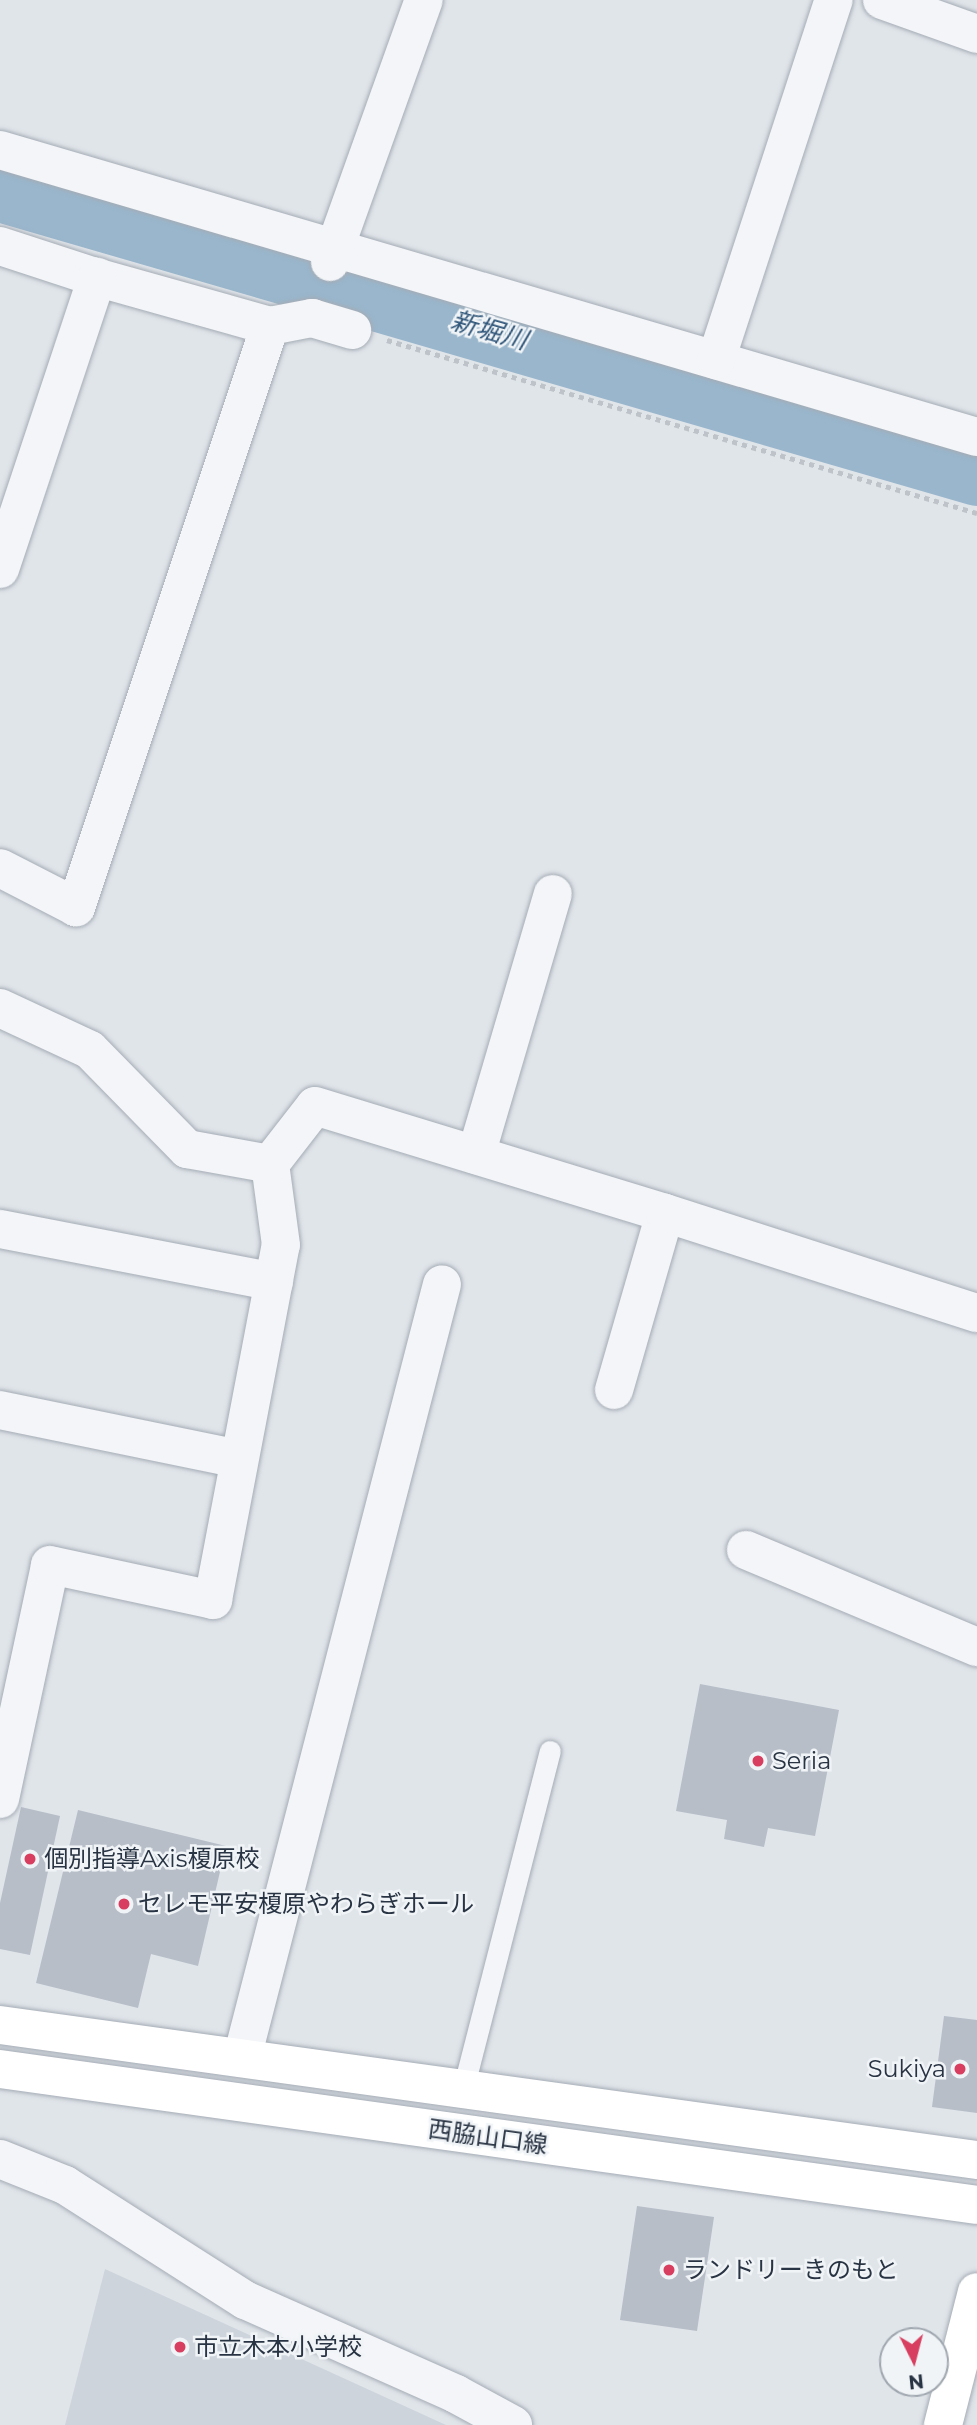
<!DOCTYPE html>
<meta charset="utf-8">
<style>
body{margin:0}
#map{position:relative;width:977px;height:2425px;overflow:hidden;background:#e0e5ea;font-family:Montserrat,"Noto Sans JP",sans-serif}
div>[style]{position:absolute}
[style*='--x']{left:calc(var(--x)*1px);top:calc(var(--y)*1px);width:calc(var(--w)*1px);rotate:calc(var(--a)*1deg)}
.built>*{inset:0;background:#ced4dc}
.river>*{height:65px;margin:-32.5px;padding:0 32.5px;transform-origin:32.5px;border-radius:32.5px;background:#99b6cc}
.building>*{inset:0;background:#b7bec8}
.path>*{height:4.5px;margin-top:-2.25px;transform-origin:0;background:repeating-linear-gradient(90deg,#bec3c9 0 5px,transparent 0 10px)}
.roads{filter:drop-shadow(0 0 2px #a5acb5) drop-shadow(0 0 2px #a5acb5)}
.lane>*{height:21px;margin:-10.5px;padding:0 10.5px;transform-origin:10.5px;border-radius:10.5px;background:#f3f5f8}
.street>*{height:38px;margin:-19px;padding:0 19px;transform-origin:19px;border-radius:19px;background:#f3f5f8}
.secondary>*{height:38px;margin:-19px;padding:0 19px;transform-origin:19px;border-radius:19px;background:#fff}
.dots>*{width:19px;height:19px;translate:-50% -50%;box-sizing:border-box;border:4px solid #f0f4f7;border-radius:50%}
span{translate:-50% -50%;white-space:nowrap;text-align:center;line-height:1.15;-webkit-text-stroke:5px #f0f4f7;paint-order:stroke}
.poi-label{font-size:24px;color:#283343}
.left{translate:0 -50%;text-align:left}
.right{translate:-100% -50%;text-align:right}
.street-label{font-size:24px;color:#283343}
.water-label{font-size:26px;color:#2f5579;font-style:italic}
.north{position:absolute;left:879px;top:2327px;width:70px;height:70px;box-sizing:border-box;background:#f0f4f7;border:2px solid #a0a7af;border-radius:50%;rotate:174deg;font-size:19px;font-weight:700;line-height:28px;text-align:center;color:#283343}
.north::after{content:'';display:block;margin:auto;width:24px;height:32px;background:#d73e5f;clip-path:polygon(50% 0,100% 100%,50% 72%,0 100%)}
</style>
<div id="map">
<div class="built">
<i style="clip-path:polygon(105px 2269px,446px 2425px,65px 2425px)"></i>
</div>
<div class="river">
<i style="--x:0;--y:189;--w:1017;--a:16.21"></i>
</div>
<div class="building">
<i style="clip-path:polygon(700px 1684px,839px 1710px,815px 1836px,768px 1828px,764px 1847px,724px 1839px,727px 1820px,676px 1811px)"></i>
<i style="clip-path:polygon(21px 1807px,60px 1816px,30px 1955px,0 1949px,0 1903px)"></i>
<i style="clip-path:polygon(78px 1810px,226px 1846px,198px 1966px,151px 1954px,138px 2008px,36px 1983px)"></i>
<i style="clip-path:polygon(944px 2016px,977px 2020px,977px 2113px,932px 2107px)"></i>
<i style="clip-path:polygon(637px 2206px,714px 2217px,697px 2331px,620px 2320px)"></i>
</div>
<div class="path">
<i style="--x:387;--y:340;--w:615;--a:16.34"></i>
</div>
<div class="roads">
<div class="lane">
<i style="--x:463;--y:2089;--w:349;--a:-75.6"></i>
</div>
<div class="street">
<i style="--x:882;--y:0;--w:101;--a:19.7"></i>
<i style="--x:0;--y:150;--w:1018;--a:16.37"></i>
<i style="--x:0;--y:246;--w:97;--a:18.1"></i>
<i style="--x:92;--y:276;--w:185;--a:15.7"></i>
<i style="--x:270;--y:326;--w:613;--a:108.46"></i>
<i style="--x:76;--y:907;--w:85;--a:-152.8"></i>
<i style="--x:330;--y:262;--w:278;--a:-70.3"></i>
<i style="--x:270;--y:326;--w:43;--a:-10.8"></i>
<i style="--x:312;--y:318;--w:42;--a:16.7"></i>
<i style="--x:716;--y:360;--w:379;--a:-71.9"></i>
<i style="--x:0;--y:569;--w:308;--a:-71.6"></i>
<i style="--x:0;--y:1008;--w:99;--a:25"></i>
<i style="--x:90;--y:1050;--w:139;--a:45.6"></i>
<i style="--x:187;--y:1149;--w:84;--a:10.2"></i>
<i style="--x:476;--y:1155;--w:272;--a:-73.6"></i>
<i style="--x:0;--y:1229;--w:279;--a:10.9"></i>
<i style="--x:614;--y:1390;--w:184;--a:-73.9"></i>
<i style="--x:0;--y:1410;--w:243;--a:11.6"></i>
<i style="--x:746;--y:1550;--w:251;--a:22.8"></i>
<i style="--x:0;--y:1799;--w:239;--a:-77.9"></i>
<i style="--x:50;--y:1565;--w:167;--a:12.1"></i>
<i style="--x:213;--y:1600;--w:361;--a:-79.2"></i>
<i style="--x:281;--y:1245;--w:82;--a:-97.7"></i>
<i style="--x:270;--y:1164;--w:73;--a:-52.2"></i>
<i style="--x:315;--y:1106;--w:366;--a:17"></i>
<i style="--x:665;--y:1213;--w:328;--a:17.8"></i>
<i style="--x:242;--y:2058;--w:799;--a:-75.51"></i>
<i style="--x:0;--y:2159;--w:70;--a:21.8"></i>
<i style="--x:65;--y:2185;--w:214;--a:32.6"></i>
<i style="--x:245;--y:2300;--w:231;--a:24"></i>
<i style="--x:456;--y:2394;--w:65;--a:28.5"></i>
</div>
<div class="secondary">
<i style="--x:0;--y:2025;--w:986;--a:7.87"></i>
<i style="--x:0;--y:2069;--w:986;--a:7.92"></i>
<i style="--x:943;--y:2425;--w:137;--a:-75.7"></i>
</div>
</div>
<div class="dots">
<i style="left:758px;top:1761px;background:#d73e5f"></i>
<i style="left:30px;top:1859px;background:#d73e5f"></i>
<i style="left:124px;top:1904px;background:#d73e5f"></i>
<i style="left:960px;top:2069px;background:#d73e5f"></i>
<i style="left:669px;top:2270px;background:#d73e5f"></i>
<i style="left:180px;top:2347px;background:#d73e5f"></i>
</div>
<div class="poi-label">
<span class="left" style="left:772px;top:1761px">Seria</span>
<span class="left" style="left:44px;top:1859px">個別指導Axis榎原校</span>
<span class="left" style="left:138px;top:1904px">セレモ平安榎原やわらぎホール</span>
<span class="right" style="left:946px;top:2069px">Sukiya</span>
<span class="left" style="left:683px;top:2270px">ランドリーきのもと</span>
<span class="left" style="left:194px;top:2347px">市立木本小学校</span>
</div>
<div class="street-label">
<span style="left:488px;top:2137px;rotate:8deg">西脇山口線</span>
</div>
<div class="water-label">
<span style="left:489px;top:331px;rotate:16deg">新堀川</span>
</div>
<div class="north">N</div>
</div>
